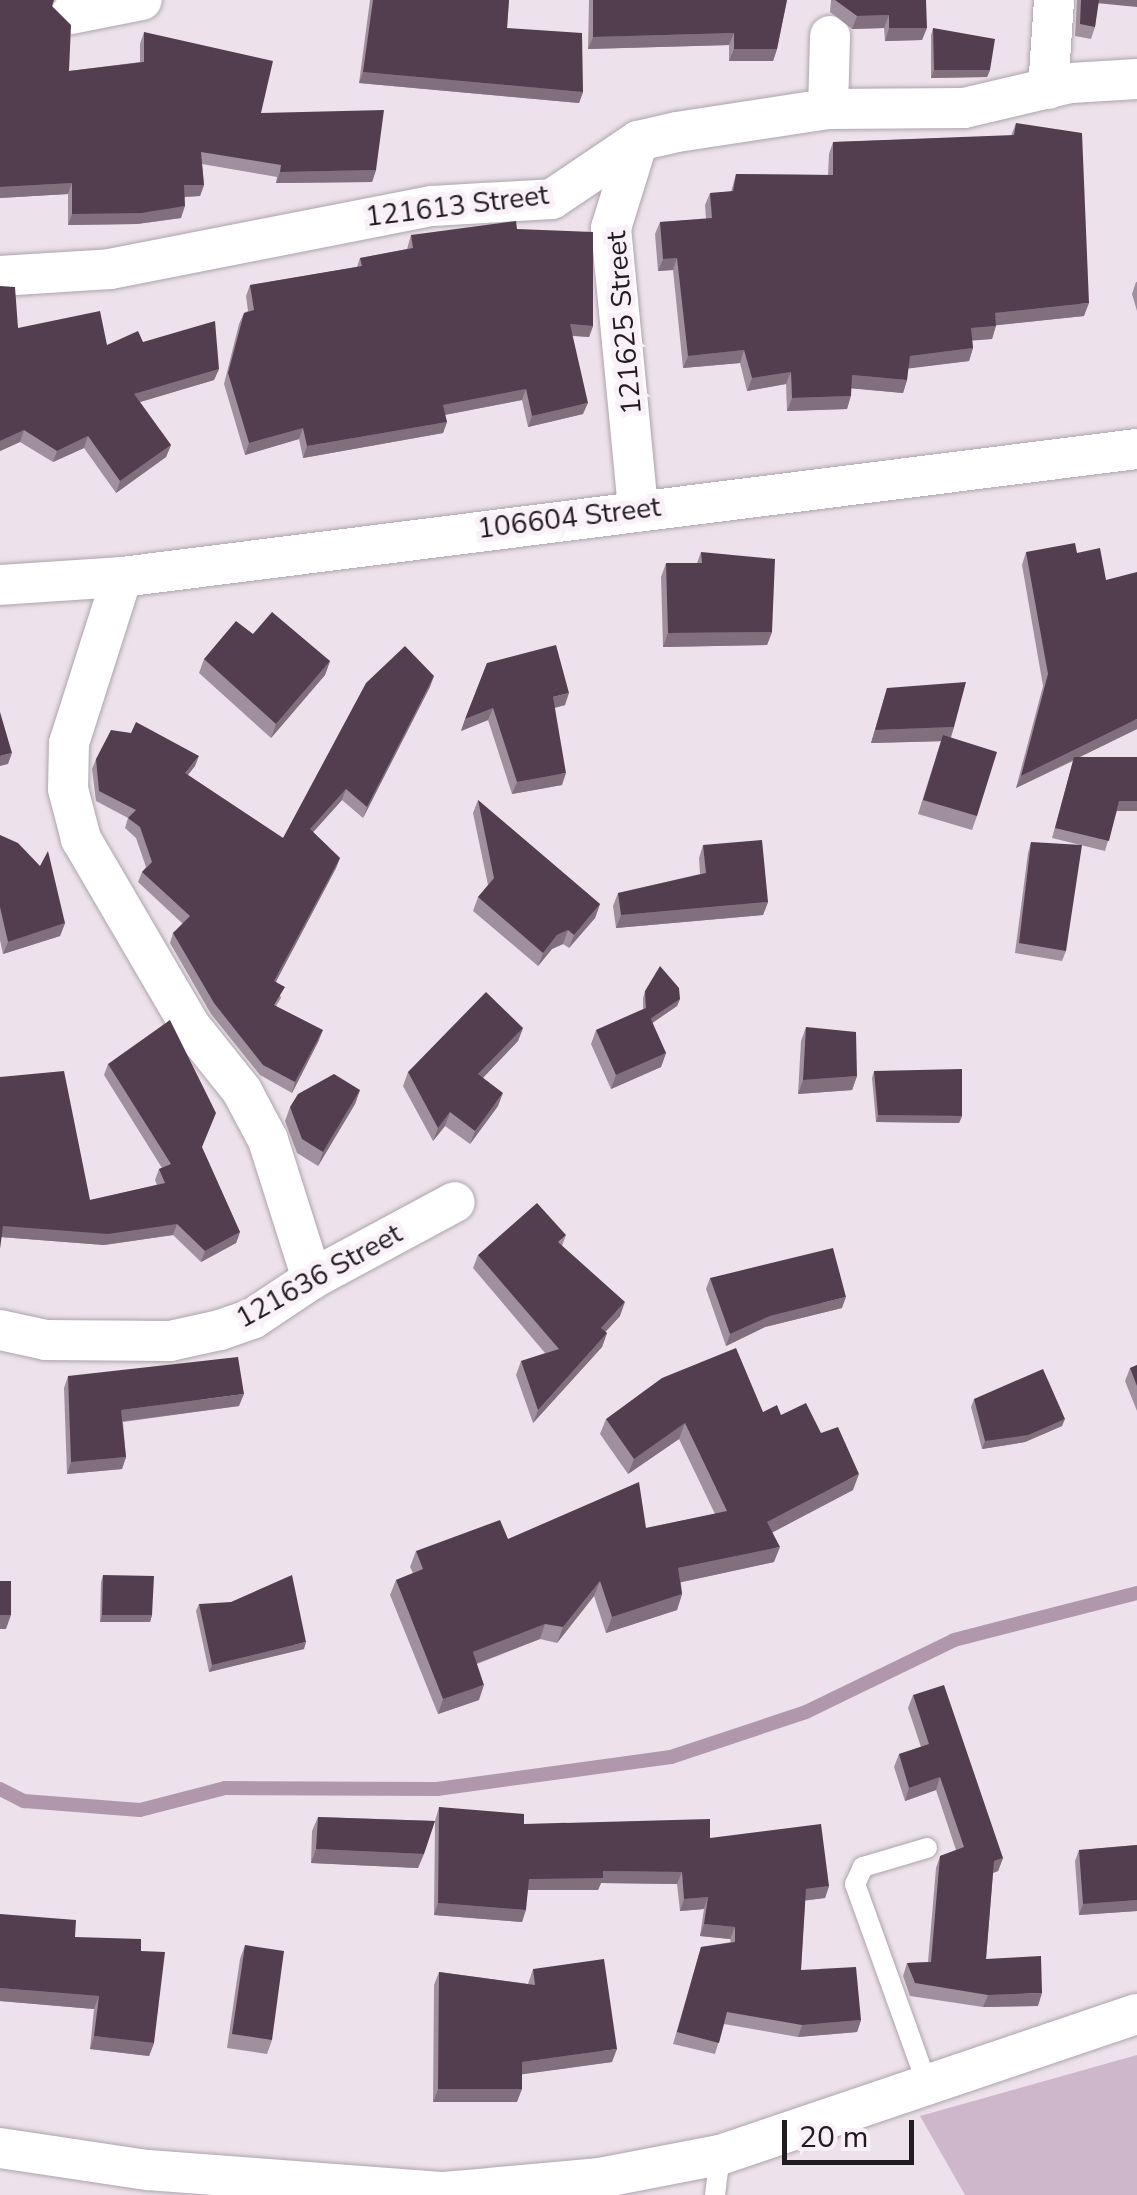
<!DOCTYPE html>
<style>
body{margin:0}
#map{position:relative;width:1137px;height:2195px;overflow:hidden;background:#ede2eb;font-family:"Nunito Sans",sans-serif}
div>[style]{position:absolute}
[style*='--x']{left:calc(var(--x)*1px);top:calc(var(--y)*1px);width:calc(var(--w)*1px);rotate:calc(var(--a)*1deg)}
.green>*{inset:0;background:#cfb7cb}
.stream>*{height:14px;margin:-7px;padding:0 7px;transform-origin:7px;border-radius:7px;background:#b097ac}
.roads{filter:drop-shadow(0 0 2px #ada3ab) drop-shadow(0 0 2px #ada3ab)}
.lane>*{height:20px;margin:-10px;padding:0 10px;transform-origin:10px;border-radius:10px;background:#fff}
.street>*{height:40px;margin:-20px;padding:0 20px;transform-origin:20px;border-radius:20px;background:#fff}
.wall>*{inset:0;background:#a0909e}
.shaded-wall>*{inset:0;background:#816f7e}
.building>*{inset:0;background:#533e50}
span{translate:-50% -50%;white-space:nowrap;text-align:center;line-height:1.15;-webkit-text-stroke:10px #faf0f8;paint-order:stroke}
.street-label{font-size:28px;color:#201c1f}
.scale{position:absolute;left:782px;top:2120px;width:132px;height:45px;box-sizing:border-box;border:5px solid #201c1f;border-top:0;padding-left:12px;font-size:30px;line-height:35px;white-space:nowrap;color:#201c1f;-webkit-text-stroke:8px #faf0f8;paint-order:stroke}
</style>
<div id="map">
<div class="green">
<i style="clip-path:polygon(1137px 2055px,1137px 2195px,965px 2195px,920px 2116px)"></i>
</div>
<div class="stream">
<i style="--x:0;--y:1789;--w:27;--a:27"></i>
<i style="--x:24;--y:1801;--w:116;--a:4.4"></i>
<i style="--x:140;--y:1810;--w:88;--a:-14.5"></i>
<i style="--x:225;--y:1788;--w:212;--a:0.3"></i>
<i style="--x:437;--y:1789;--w:236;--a:-7.8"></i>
<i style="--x:671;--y:1757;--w:142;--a:-18.4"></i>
<i style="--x:806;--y:1712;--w:165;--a:-25.9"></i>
<i style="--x:954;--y:1640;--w:189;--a:-14.4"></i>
</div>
<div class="roads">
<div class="lane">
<i style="--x:927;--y:1848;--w:67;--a:163.5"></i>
<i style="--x:863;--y:1867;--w:19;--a:115"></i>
<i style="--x:855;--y:1884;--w:216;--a:70.2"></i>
<i style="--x:715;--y:2195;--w:40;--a:-82.9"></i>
</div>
<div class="street">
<i style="--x:71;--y:14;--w:72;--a:-11.2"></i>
<i style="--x:1048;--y:89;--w:89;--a:-86.1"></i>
<i style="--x:828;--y:109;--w:73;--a:-88.4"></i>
<i style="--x:638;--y:141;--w:91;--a:107.2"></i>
<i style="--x:611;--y:228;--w:281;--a:84.5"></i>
<i style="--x:0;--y:276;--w:110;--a:-3.6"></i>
<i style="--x:110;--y:269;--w:328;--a:-11.1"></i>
<i style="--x:432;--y:206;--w:120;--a:-3.3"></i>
<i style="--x:552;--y:199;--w:104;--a:-34"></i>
<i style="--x:638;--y:141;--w:40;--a:-13"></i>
<i style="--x:677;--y:132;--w:153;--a:-8.7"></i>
<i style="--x:828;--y:109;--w:136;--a:-0.4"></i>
<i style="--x:964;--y:108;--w:110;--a:-13.2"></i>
<i style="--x:1071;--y:83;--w:66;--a:-3.5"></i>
<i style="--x:122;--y:577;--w:174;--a:107.7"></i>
<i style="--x:69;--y:743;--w:46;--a:91.2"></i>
<i style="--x:68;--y:789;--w:52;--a:75.4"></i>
<i style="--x:81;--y:839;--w:218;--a:59.7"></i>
<i style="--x:191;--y:1027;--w:82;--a:51.4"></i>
<i style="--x:242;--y:1091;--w:55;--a:62"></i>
<i style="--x:268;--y:1140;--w:146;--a:72.4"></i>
<i style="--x:0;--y:585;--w:122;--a:-3.8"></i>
<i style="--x:122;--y:577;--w:1023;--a:-7.19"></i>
<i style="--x:0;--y:1330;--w:47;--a:12.3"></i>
<i style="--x:46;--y:1340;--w:124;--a:0.5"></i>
<i style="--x:170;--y:1341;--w:51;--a:-12.4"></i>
<i style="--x:220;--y:1330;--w:34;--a:-19"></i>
<i style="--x:252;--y:1319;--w:72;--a:-33.7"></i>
<i style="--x:312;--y:1279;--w:162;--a:-28.3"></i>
<i style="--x:0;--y:2148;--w:150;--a:8.5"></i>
<i style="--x:148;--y:2170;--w:297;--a:4.3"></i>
<i style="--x:444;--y:2192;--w:157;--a:-5.1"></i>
<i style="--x:600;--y:2178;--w:122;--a:-10.9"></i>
<i style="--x:720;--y:2155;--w:440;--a:-18.7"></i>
</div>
</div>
<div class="wall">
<i style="clip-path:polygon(0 0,52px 6px,69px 71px,140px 62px,140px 44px,144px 32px,261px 113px,376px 170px,372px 182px,276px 183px,277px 177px,202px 164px,204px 185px,200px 196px,185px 197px,181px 218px,137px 224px,68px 225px,68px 194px,0 198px)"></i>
<i style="clip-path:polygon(370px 0,509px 0,507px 28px,583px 92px,579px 103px,359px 83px)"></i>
<i style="clip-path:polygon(589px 0,787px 0,777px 49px,773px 61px,729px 61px,729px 45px,588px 49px)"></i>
<i style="clip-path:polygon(831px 0,926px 0,922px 40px,885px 41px,884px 28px,852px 29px,830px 12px)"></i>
<i style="clip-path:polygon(1077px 0,1137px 0,1098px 3px,1095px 27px,1091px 39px,1075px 36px)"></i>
<i style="clip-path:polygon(933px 28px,990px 70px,987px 77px,931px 78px,931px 35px)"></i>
<i style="clip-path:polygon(1016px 123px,1084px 316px,996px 325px,992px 339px,972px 340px,973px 348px,969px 361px,908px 368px,907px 380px,903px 393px,851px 388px,847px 409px,787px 411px,786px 384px,747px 391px,740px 363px,683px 368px,673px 270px,658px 271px,655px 234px,660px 222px,706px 219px,705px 205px,710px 193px,731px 192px,736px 174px,828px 175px,829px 154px,833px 142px,1011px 136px)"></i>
<i style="clip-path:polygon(517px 229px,593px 326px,589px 337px,572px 336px,583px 414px,528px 427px,522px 400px,445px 415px,447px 422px,443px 433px,303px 458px,299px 439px,245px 455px,224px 384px,239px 324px,244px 313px,248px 311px,246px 296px,250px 285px,357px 267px,360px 258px,407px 249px,411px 235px)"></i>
<i style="clip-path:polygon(1136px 282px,1137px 282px,1137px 311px,1132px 294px)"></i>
<i style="clip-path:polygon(0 286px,18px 328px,107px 345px,143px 342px,219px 369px,214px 380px,140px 402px,171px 445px,166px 457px,116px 493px,84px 448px,53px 462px,20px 442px,0 451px)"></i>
<i style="clip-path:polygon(701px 552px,772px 632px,767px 645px,663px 647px,661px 577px,666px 563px,697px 563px)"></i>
<i style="clip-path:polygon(1026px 552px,1077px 553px,1137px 729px,1080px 757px,1137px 757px,1137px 811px,1117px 811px,1105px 851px,1052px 838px,1073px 761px,1016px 788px,1043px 686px,1022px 565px)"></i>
<i style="clip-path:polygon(253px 634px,330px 661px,325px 675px,271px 738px,199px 673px,204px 659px)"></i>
<i style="clip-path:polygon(487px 663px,565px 705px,555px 708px,562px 785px,512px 794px,488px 720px,461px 731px)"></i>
<i style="clip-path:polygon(434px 676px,363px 818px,342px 800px,313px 832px,340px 858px,336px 868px,276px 981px,281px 998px,276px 1006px,319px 1040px,292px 1093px,260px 1075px,211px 1014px,170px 943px,173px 933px,183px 924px,138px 882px,142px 872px,146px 867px,136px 838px,125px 828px,128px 818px,96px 801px,92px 769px,96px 759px,195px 766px,188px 775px,283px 838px)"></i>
<i style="clip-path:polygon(887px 688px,954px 727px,951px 738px,977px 816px,972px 830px,918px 814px,941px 741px,871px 743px)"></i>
<i style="clip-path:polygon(478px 800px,600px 904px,595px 918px,569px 948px,563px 944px,552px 949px,538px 966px,473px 911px,478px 897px,488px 885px,473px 813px)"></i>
<i style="clip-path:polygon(0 835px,65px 923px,60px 936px,3px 954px,0 940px)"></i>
<i style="clip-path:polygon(1031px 842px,1066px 951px,1062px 961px,1015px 953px,1028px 853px)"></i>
<i style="clip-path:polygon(703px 845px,768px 902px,763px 915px,616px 928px,613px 906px,618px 893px,700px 874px,699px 858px)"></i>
<i style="clip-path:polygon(645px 991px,680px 999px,677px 1006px,652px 1023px,666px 1053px,661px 1067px,611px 1089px,591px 1044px,596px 1030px,643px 1009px,643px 998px)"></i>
<i style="clip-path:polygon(806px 1027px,857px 1076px,852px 1090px,798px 1094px,801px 1041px)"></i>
<i style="clip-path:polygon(523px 1028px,518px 1041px,483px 1078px,498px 1106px,470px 1144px,445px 1126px,433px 1141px,403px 1086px,408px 1072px)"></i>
<i style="clip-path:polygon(108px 1064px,202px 1148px,240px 1232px,236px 1243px,201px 1262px,173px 1235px,104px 1245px,1px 1237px,0 1077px,90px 1200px,157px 1185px,155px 1180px,159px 1169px,162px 1168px,104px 1075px)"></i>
<i style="clip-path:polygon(874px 1071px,962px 1116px,959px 1123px,876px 1122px,872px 1078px)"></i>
<i style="clip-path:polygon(360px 1090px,355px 1104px,318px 1166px,297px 1153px,285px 1121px,290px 1107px)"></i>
<i style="clip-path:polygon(566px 1235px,562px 1246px,620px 1316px,605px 1332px,607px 1333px,602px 1347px,533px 1423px,516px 1375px,521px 1361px,545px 1353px,473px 1268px,478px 1255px)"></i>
<i style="clip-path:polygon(710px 1278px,842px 1308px,765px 1327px,726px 1346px,706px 1289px)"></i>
<i style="clip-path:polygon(1137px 1365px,1137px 1411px,1125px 1381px,1130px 1368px)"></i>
<i style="clip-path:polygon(68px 1376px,239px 1406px,123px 1422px,126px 1457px,122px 1469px,67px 1474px,64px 1388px)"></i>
<i style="clip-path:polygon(974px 1399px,1062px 1426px,1025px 1442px,982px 1449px,971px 1407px)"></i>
<i style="clip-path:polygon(763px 1412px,781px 1415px,821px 1433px,853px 1490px,772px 1532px,774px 1562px,681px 1582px,682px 1594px,677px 1610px,606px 1633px,594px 1596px,557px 1643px,540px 1639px,477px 1664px,479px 1700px,438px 1714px,390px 1595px,396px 1580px,413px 1573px,410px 1567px,416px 1551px,508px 1539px,646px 1528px,715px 1514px,679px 1439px,628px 1474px,600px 1434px,606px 1419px)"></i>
<i style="clip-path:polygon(103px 1575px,152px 1615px,150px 1622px,100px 1622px,101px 1582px)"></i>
<i style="clip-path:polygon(199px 1604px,304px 1649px,209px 1672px,196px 1611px)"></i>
<i style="clip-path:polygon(913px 1695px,1003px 1858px,998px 1871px,993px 1873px,986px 1959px,1038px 2006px,983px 2007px,910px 1996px,903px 1976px,907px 1963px,928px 1962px,936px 1868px,940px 1856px,956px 1850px,936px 1790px,905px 1801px,894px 1767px,899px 1754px,921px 1747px,908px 1708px)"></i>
<i style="clip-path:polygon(439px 1807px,524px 1824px,710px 1838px,829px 1886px,825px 1898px,805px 1900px,801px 1970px,861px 2020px,857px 2032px,798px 2037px,724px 2024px,715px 2054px,673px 2044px,701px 1947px,731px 1942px,730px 1939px,700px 1936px,704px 1909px,680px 1911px,677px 1884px,601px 1883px,598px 1890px,528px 1890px,522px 1922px,434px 1915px,435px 1821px,418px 1868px,311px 1863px,312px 1831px,318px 1817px,435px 1821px)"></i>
<i style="clip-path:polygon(1137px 1845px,1137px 1911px,1079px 1915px,1075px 1861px,1079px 1850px)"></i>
<i style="clip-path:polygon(0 1914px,75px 1937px,141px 1951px,154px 2043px,149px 2056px,90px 2049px,94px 2009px,0 2001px)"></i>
<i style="clip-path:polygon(245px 1945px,272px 2040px,267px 2054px,227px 2048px,240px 1959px)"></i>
<i style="clip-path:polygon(533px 1969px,612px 2062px,522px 2074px,517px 2102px,433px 2102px,434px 1985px,439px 1972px,528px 1984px)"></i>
</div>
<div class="shaded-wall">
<i style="clip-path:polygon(1097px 0,1137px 0,1137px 7px,1096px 3px)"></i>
<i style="clip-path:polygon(889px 15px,884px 28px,852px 29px,857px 16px)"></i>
<i style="clip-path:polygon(889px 28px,927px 28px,922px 40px,885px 41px)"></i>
<i style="clip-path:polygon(734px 33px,729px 45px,588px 49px,593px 37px)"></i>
<i style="clip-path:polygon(734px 49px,777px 49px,773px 61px,729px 61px)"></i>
<i style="clip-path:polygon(934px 70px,990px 70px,987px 77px,931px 78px)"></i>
<i style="clip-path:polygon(363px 72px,583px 92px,579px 103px,359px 83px)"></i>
<i style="clip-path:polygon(376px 170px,372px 182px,276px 183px,280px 172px)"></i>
<i style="clip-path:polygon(72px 183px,68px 194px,0 198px,0 187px)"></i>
<i style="clip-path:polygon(184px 185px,204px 185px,200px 196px,180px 197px)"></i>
<i style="clip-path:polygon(185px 206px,181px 218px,137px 224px,68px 225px,72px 214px)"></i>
<i style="clip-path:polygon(677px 258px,673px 270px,658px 271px,663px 259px)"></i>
<i style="clip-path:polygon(1089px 303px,1084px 316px,990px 326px,995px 313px)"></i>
<i style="clip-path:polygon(570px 324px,593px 326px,589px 337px,566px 335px)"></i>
<i style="clip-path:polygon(996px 326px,992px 339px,967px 341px,971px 328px)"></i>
<i style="clip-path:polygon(973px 348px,969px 361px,905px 369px,910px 356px)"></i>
<i style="clip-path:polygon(744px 350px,740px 363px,683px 368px,688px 356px)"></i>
<i style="clip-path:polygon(219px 369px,214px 380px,130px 405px,134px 394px)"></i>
<i style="clip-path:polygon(791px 372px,786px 384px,747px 391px,752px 378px)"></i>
<i style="clip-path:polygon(852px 375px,907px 380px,903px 393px,847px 388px)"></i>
<i style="clip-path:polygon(526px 389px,522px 400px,439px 416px,443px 405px)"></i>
<i style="clip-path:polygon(851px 396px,847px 409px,787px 411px,792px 398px)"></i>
<i style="clip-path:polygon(588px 403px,583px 414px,528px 427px,532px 416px)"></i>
<i style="clip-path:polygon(447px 422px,443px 433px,303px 458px,307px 446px)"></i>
<i style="clip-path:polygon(303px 428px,299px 439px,245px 455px,249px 443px)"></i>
<i style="clip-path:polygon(24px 430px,20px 442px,0 451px,0 441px)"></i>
<i style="clip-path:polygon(88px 436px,84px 448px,53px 462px,57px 451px)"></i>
<i style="clip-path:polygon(171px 445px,166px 457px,116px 493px,120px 481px)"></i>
<i style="clip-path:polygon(772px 632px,767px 645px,663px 647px,668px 633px)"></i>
<i style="clip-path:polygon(330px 661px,325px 675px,271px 738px,276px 724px)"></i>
<i style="clip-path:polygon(434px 676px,430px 687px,363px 818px,367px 807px)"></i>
<i style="clip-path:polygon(569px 693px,565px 705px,549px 709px,553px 697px)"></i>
<i style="clip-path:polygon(493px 708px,488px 720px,461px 731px,465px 719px)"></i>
<i style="clip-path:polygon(1137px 719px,1137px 729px,1016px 788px,1021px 776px)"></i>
<i style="clip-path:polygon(954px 727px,949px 741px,871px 743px,875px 730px)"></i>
<i style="clip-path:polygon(12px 753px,8px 764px,0 766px,0 756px)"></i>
<i style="clip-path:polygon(199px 756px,195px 766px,181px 783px,185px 773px)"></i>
<i style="clip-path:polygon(566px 773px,562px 785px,512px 794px,517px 782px)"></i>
<i style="clip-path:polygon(346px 789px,342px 800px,306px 840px,310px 829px)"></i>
<i style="clip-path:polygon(1119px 801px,1137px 801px,1137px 811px,1116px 811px)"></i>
<i style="clip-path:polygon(340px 858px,336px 868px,271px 991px,274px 981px)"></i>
<i style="clip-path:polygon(768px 902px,763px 915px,616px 928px,621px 915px)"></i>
<i style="clip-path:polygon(600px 904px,595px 918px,569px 948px,574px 935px)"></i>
<i style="clip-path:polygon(65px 923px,60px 936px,3px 954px,8px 942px)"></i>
<i style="clip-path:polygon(568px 930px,563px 944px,552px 949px,538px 966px,543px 953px,557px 935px)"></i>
<i style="clip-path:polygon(680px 999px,677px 1006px,645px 1028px,647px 1021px)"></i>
<i style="clip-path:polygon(523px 1028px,518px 1041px,473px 1088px,478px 1074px)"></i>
<i style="clip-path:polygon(323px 1030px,319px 1040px,292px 1093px,295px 1082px)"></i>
<i style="clip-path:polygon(666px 1053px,661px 1067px,611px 1089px,616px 1075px)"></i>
<i style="clip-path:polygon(857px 1076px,852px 1090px,798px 1094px,803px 1080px)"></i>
<i style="clip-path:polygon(360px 1090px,355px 1104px,318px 1166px,323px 1152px)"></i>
<i style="clip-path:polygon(503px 1093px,498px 1106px,470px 1144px,475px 1131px)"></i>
<i style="clip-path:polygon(450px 1112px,445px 1126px,433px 1141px,438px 1128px)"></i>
<i style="clip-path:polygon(878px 1115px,962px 1116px,959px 1123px,876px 1122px)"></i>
<i style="clip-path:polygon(177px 1224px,173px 1235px,104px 1245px,0 1237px,3px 1226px)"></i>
<i style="clip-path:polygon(240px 1232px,236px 1243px,201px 1262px,205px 1251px)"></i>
<i style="clip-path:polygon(846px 1297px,842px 1308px,765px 1327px,726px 1346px,730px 1334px,770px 1316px)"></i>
<i style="clip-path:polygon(625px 1302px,620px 1316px,596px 1342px,601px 1328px)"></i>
<i style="clip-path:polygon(607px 1333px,602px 1347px,533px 1423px,538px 1410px)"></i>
<i style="clip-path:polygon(244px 1394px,239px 1406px,117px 1422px,121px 1410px)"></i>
<i style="clip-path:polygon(1065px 1419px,1062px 1426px,1025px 1442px,982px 1449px,985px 1441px)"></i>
<i style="clip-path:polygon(685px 1423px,679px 1439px,628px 1474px,634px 1459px)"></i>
<i style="clip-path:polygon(126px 1457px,122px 1469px,67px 1474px,71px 1462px)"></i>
<i style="clip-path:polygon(859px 1474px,853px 1490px,762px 1538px,767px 1522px)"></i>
<i style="clip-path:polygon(780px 1547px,774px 1562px,673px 1584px,678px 1568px)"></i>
<i style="clip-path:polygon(600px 1581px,594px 1596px,557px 1643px,563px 1627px)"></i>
<i style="clip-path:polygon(682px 1594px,677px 1610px,606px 1633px,612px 1617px)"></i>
<i style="clip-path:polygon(0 1615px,11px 1615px,6px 1629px,0 1629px)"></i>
<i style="clip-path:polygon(102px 1615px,152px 1615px,150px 1622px,100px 1622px)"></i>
<i style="clip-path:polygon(545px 1624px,540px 1639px,467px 1667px,473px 1652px)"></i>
<i style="clip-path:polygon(306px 1642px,304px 1649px,209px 1672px,212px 1665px)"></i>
<i style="clip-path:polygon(484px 1685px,479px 1700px,438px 1714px,443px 1699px)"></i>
<i style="clip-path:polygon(940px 1777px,936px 1790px,905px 1801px,909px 1788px)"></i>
<i style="clip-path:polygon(316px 1849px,424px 1854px,418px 1868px,311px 1863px)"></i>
<i style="clip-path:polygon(1003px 1858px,998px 1871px,990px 1874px,994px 1861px)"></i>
<i style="clip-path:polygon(603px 1871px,682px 1872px,677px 1884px,601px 1883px,598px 1890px,525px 1890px,529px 1879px)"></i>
<i style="clip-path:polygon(829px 1886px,825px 1898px,802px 1901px,806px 1889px)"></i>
<i style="clip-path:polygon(708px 1897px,704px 1909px,680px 1911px,684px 1899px)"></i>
<i style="clip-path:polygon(1137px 1900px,1137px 1911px,1079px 1915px,1083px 1904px)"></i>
<i style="clip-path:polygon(438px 1903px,526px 1910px,522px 1922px,434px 1915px)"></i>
<i style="clip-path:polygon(704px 1924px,735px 1927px,730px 1939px,700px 1936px)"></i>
<i style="clip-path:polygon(0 1988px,99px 1996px,94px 2009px,0 2001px)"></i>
<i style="clip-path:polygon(1042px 1993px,1038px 2006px,983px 2007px,988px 1995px)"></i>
<i style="clip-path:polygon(861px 2020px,857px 2032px,798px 2037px,802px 2025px)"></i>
<i style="clip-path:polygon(94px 2036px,154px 2043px,149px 2056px,90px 2049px)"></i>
<i style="clip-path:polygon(617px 2049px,612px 2062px,517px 2075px,522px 2062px)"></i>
<i style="clip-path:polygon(438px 2089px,522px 2089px,517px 2102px,433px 2102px)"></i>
</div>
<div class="building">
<i style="clip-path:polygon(0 0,54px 0,52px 6px,71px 25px,69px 71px,144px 62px,144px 32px,273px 61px,261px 113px,384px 110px,376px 170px,280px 172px,281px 165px,201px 152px,204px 185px,184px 185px,185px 206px,141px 213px,72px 214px,72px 183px,0 187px)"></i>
<i style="clip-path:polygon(373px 0,509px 0,507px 28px,582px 33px,583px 92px,363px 72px)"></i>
<i style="clip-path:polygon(593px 0,787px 0,777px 49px,734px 49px,734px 33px,593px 37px)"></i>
<i style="clip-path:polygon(835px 0,926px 0,927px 28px,889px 28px,889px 15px,857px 16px)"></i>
<i style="clip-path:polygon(1081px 0,1099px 0,1095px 27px,1080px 24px)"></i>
<i style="clip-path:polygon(933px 28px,995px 39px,990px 70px,934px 70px)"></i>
<i style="clip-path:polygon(1016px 123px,1082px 133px,1089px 303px,995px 313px,996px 326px,971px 328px,973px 348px,910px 356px,907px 380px,852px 375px,851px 396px,792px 398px,791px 372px,752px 378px,744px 350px,688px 356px,677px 258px,663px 259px,660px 222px,712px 218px,710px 193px,733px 191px,736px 174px,833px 175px,833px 142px,1014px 135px)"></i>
<i style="clip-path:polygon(516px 221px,517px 229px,593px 232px,593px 326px,570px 324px,588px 403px,532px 416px,526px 389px,443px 405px,447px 422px,307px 446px,303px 428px,249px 443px,228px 373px,244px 313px,254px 310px,250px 285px,362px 266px,360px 258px,413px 248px,411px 235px)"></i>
<i style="clip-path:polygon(0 286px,15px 287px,18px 328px,100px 311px,107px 345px,138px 331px,143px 342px,215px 321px,219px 369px,134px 394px,171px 445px,120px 481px,88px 436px,57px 451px,24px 430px,0 441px)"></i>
<i style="clip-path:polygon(1075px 543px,1077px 553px,1100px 548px,1106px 580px,1137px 572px,1137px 719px,1021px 776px,1048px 674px,1026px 552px)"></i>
<i style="clip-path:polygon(701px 552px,775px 559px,772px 632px,668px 633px,666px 563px,702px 563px)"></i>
<i style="clip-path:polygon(272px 612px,330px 661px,276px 724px,204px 659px,236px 621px,253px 634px)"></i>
<i style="clip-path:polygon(556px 645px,569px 693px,553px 697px,566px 773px,517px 782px,493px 708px,465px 719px,487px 663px)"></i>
<i style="clip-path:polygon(405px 646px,434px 676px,367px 807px,346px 789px,310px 829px,340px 858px,274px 981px,285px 987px,274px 1005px,323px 1030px,295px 1082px,263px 1065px,214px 1003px,173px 933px,190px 916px,142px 872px,152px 862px,140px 827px,128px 818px,136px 810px,99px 791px,96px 759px,111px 730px,131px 733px,136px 722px,199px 756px,185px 773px,283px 838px,366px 683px)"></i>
<i style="clip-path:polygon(966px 682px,954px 727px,875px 730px,887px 688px)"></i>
<i style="clip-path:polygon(0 712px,12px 753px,0 756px)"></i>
<i style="clip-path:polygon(943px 735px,997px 752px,977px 816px,923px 800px)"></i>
<i style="clip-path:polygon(1074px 757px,1137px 757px,1137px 801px,1119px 801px,1109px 841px,1055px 828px)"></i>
<i style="clip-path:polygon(478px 800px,600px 904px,574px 935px,568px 930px,557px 935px,543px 953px,478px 897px,494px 878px)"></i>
<i style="clip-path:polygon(0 835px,18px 843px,40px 866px,48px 851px,65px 923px,8px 942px,0 907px)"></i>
<i style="clip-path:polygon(762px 840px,768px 902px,621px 915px,618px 893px,706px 873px,703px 845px)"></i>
<i style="clip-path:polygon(1031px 842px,1082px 845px,1066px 951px,1019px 943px)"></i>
<i style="clip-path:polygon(660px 966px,679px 988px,680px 999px,650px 1019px,646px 1010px,645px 991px)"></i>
<i style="clip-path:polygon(486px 992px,523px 1028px,478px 1074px,503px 1093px,475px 1131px,450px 1112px,438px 1128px,408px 1072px)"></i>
<i style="clip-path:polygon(646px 1008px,666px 1053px,616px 1075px,596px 1030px)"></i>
<i style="clip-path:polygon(170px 1020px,216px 1113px,202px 1147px,240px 1232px,205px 1251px,177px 1224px,108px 1234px,3px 1226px,0 1249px,0 1077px,64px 1071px,90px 1200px,165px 1183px,159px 1169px,171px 1164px,108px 1064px)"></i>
<i style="clip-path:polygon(806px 1027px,856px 1032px,857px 1076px,803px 1080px)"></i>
<i style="clip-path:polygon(962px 1069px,962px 1116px,878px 1115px,874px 1071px)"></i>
<i style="clip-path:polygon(334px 1074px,360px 1090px,323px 1152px,302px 1139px,290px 1107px,298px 1094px)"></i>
<i style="clip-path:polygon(537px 1203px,566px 1235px,558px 1242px,625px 1302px,601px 1328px,607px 1333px,538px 1410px,521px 1361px,559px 1349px,478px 1255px)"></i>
<i style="clip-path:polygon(833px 1248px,846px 1297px,770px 1316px,730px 1334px,710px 1278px)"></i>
<i style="clip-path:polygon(736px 1348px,763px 1412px,777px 1405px,781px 1415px,806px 1403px,821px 1433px,838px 1427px,859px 1474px,767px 1522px,780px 1547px,678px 1568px,682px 1594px,612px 1617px,600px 1581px,563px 1627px,545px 1624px,473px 1652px,484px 1685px,443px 1699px,396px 1580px,423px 1569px,416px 1551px,500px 1520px,508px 1539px,639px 1482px,646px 1528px,727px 1511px,685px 1423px,634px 1459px,606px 1419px,662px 1378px)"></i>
<i style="clip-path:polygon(238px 1357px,244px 1394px,121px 1410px,126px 1457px,71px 1462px,68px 1376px)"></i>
<i style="clip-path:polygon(1137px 1365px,1137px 1386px,1130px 1368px)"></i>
<i style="clip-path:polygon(1043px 1369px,1065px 1419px,1028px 1435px,985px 1441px,974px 1399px)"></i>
<i style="clip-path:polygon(103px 1575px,154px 1576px,152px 1615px,102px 1615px)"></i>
<i style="clip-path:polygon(292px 1575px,306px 1642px,212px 1665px,199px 1604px,231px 1602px)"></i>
<i style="clip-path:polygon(0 1581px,11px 1581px,11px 1615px,0 1615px)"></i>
<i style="clip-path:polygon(944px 1685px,1003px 1858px,994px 1861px,986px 1959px,1041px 1956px,1042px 1993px,988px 1995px,915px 1983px,907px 1963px,931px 1962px,940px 1856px,964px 1847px,940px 1777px,909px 1788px,899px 1754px,929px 1744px,913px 1695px)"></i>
<i style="clip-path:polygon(439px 1807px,524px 1814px,524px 1824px,710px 1819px,710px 1838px,821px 1824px,829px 1886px,806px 1889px,801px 1970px,856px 1967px,861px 2020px,802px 2025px,727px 2012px,719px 2043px,677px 2032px,701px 1947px,735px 1942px,735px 1927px,704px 1924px,708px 1897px,684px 1899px,682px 1872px,603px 1871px,603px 1878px,529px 1879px,526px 1910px,438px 1903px)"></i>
<i style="clip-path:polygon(318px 1817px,435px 1821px,424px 1854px,316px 1849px)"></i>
<i style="clip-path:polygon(1137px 1845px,1137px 1900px,1083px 1904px,1079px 1850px)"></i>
<i style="clip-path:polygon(0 1914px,76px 1920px,75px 1937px,141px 1939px,141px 1951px,165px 1952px,154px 2043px,94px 2036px,99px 1996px,0 1988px)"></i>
<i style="clip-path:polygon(245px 1945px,284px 1951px,272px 2040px,232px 2034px)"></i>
<i style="clip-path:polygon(604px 1959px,617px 2049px,522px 2062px,522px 2089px,438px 2089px,439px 1972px,535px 1985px,533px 1969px)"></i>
</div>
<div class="street-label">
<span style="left:457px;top:206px;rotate:-7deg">121613 Street</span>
<span style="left:624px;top:323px;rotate:-95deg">121625 Street</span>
<span style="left:569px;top:518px;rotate:-7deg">106604 Street</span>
<span style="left:319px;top:1276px;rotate:-29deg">121636 Street</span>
</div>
<div class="scale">20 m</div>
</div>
